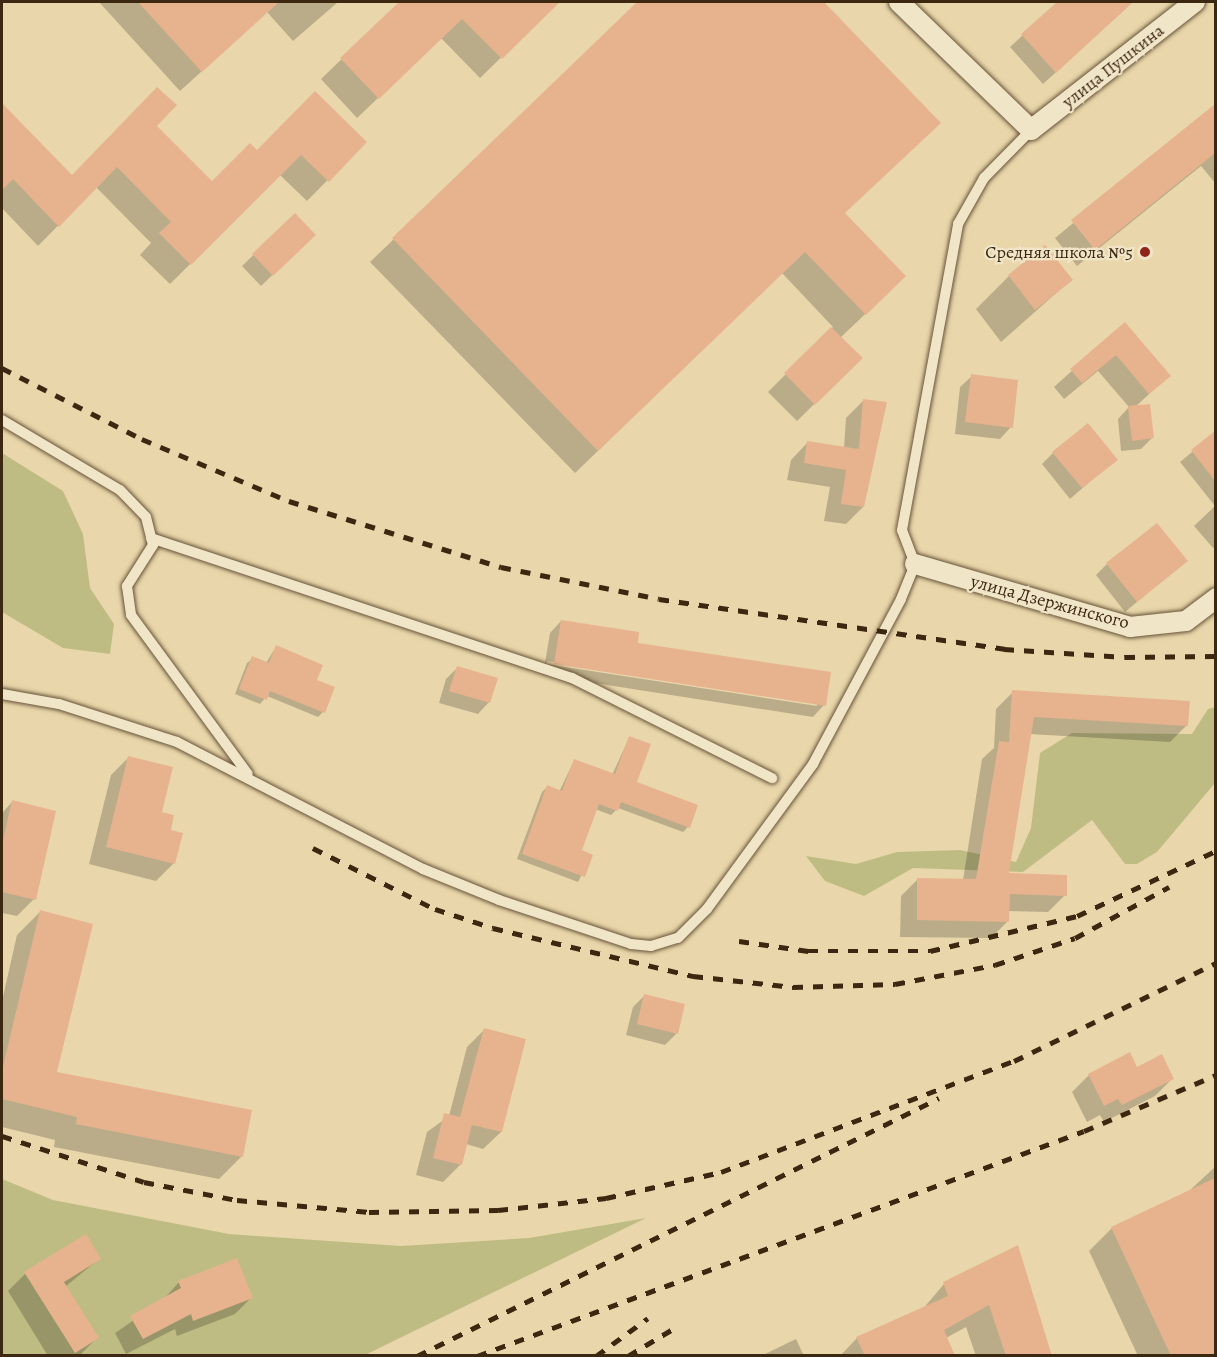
<!DOCTYPE html>
<meta charset="utf-8">
<style>
body{margin:0}
#map{position:relative;width:1217px;height:1357px;overflow:hidden;background:#e9d7ab;font-family:Alegreya,serif}
div>[style]{position:absolute}
[style*='--x']{left:calc(var(--x)*1px);top:calc(var(--y)*1px);width:calc(var(--w)*1px);rotate:calc(var(--a)*1deg)}
.green>*{inset:0;background:#bfbc83}
.shadow>*{inset:0;background:#0003}
.building>*{inset:0;background:#e7b38f}
.roads{filter:drop-shadow(0 0 2px #675338) drop-shadow(0 0 2px #675338)}
.service>*{height:10px;margin:-5px;padding:0 5px;transform-origin:5px;border-radius:5px;background:#f1e5c8}
.minor>*{height:20px;margin:-10px;padding:0 10px;transform-origin:10px;border-radius:10px;background:#f1e5c8}
.rail>*{height:4.5px;margin-top:-2.25px;transform-origin:0;background:repeating-linear-gradient(90deg,#3c2711 0 10px,transparent 0 20px)}
.dots>*{width:16px;height:16px;translate:-50% -50%;box-sizing:border-box;border:3px solid #f1e5c8;border-radius:50%}
span{translate:-50% -50%;white-space:nowrap;text-align:center;line-height:1.15;-webkit-text-stroke:4.5px #f1e5c8;paint-order:stroke}
.street-label{font-size:18px;color:#3c2711}
.poi-label{font-size:18px;color:#3c2711}
.right{translate:-100% -50%;text-align:right}
.frame{position:absolute;inset:0;border:3px solid #3c2711;pointer-events:none}
</style>
<div id="map">
<div class="green">
<i style="clip-path:polygon(2px 453px,63px 491px,83px 534px,90px 588px,114px 624px,110px 654px,63px 648px,2px 612px)"></i>
<i style="clip-path:polygon(1215px 707px,1215px 783px,1157px 852px,1137px 864px,1125px 864px,1092px 820px,1023px 872px,913px 868px,864px 896px,825px 881px,806px 856px,856px 864px,897px 852px,960px 850px,1016px 862px,1031px 828px,1040px 753px,1072px 733px,1192px 734px,1208px 709px)"></i>
<i style="clip-path:polygon(2px 1179px,53px 1200px,229px 1234px,401px 1246px,529px 1238px,646px 1218px,365px 1355px,2px 1355px)"></i>
</div>
<div class="shadow">
<i style="clip-path:polygon(99px 2px,338px 2px,293px 41px,267px 12px,180px 91px)"></i>
<i style="clip-path:polygon(401px 2px,558px 2px,480px 78px,441px 38px,357px 118px,321px 79px)"></i>
<i style="clip-path:polygon(641px 2px,808px 2px,813px 7px,821px 2px,939px 123px,844px 213px,881px 299px,840px 338px,861px 358px,797px 421px,768px 392px,833px 327px,782px 273px,575px 473px,370px 262px)"></i>
<i style="clip-path:polygon(1059px 2px,1133px 2px,1043px 84px,1010px 47px)"></i>
<i style="clip-path:polygon(2px 105px,71px 176px,155px 126px,212px 183px,257px 152px,365px 142px,307px 201px,280px 175px,170px 284px,140px 255px,151px 243px,96px 187px,38px 246px,2px 208px)"></i>
<i style="clip-path:polygon(1216px 106px,1216px 184px,1201px 166px,1077px 266px,1055px 238px)"></i>
<i style="clip-path:polygon(295px 215px,314px 235px,261px 286px,242px 266px)"></i>
<i style="clip-path:polygon(1009px 276px,1071px 280px,1001px 342px,976px 309px)"></i>
<i style="clip-path:polygon(1124px 324px,1169px 376px,1135px 407px,1152px 438px,1141px 449px,1121px 451px,1118px 419px,1129px 407px,1098px 371px,1064px 399px,1054px 387px)"></i>
<i style="clip-path:polygon(972px 376px,1011px 427px,1000px 439px,955px 434px,960px 387px)"></i>
<i style="clip-path:polygon(864px 400px,885px 404px,863px 507px,846px 524px,824px 521px,830px 487px,787px 480px,791px 460px,808px 442px,844px 448px,846px 418px)"></i>
<i style="clip-path:polygon(1208px 439px,1216px 448px,1216px 545px,1213px 548px,1194px 526px,1215px 506px,1180px 462px)"></i>
<i style="clip-path:polygon(1053px 453px,1116px 459px,1070px 499px,1042px 464px)"></i>
<i style="clip-path:polygon(1186px 561px,1125px 612px,1096px 575px,1107px 564px)"></i>
<i style="clip-path:polygon(evenodd,561px 621px,636px 644px,824px 705px,813px 717px,543px 675px,550px 633px,561px 621px,547px 661px,817px 703px,817px 706px,546px 664px,547px 661px)"></i>
<i style="clip-path:polygon(276px 647px,315px 681px,323px 712px,318px 717px,267px 696px,260px 704px,235px 694px,247px 663px,253px 658px,266px 663px)"></i>
<i style="clip-path:polygon(457px 668px,489px 702px,478px 714px,439px 703px,446px 679px)"></i>
<i style="clip-path:polygon(1013px 692px,1187px 725px,1170px 742px,1029px 734px,1007px 875px,1065px 895px,1048px 912px,1008px 911px,1008px 921px,991px 938px,900px 937px,901px 896px,918px 879px,963px 880px,982px 759px,994px 748px,996px 709px)"></i>
<i style="clip-path:polygon(629px 738px,635px 783px,688px 827px,683px 832px,618px 808px,611px 815px,595px 809px,580px 851px,592px 855px,578px 882px,517px 859px,542px 792px,547px 787px,559px 792px,574px 761px,612px 775px)"></i>
<i style="clip-path:polygon(128px 758px,169px 831px,174px 863px,156px 881px,89px 864px,111px 775px)"></i>
<i style="clip-path:polygon(12px 802px,34px 899px,17px 916px,2px 913px,2px 813px)"></i>
<i style="clip-path:polygon(40px 912px,55px 1074px,242px 1156px,219px 1179px,54px 1147px,55px 1140px,2px 1127px,2px 1001px,17px 935px)"></i>
<i style="clip-path:polygon(645px 995px,676px 1034px,665px 1045px,626px 1035px,633px 1007px)"></i>
<i style="clip-path:polygon(484px 1030px,501px 1132px,483px 1149px,466px 1144px,461px 1164px,443px 1182px,416px 1175px,427px 1132px,449px 1116px,467px 1047px)"></i>
<i style="clip-path:polygon(1137px 1069px,1173px 1078px,1155px 1096px,1104px 1122px,1100px 1115px,1087px 1122px,1072px 1092px,1089px 1075px)"></i>
<i style="clip-path:polygon(1216px 1166px,1216px 1356px,1138px 1356px,1089px 1251px,1112px 1228px,1189px 1191px)"></i>
<i style="clip-path:polygon(1017px 1247px,1050px 1356px,976px 1356px,966px 1327px,946px 1338px,954px 1356px,840px 1356px,857px 1338px,922px 1310px,944px 1284px)"></i>
<i style="clip-path:polygon(99px 1259px,65px 1287px,97px 1338px,79px 1356px,48px 1356px,8px 1291px,25px 1274px)"></i>
<i style="clip-path:polygon(179px 1282px,251px 1298px,235px 1314px,177px 1336px,175px 1329px,126px 1354px,115px 1333px,163px 1300px)"></i>
<i style="clip-path:polygon(796px 1339px,804px 1356px,761px 1356px)"></i>
</div>
<div class="building">
<i style="clip-path:polygon(138px 2px,279px 2px,202px 72px)"></i>
<i style="clip-path:polygon(399px 2px,560px 2px,502px 59px,462px 19px,379px 99px,340px 58px)"></i>
<i style="clip-path:polygon(637px 2px,824px 2px,941px 123px,845px 213px,906px 276px,866px 315px,805px 252px,598px 451px,392px 238px)"></i>
<i style="clip-path:polygon(1057px 2px,1133px 2px,1056px 73px,1021px 34px)"></i>
<i style="clip-path:polygon(157px 87px,177px 105px,157px 126px,212px 181px,250px 143px,257px 150px,315px 91px,367px 142px,329px 182px,301px 155px,191px 265px,159px 233px,171px 222px,117px 167px,59px 227px,13px 179px,2px 190px,2px 103px,72px 175px)"></i>
<i style="clip-path:polygon(1215px 104px,1215px 153px,1095px 250px,1071px 220px)"></i>
<i style="clip-path:polygon(295px 213px,316px 235px,273px 276px,252px 254px)"></i>
<i style="clip-path:polygon(1045px 245px,1073px 280px,1035px 310px,1008px 275px)"></i>
<i style="clip-path:polygon(1125px 322px,1171px 376px,1149px 394px,1116px 355px,1082px 383px,1070px 369px)"></i>
<i style="clip-path:polygon(831px 327px,863px 358px,815px 405px,784px 373px)"></i>
<i style="clip-path:polygon(971px 374px,1018px 380px,1013px 428px,965px 422px)"></i>
<i style="clip-path:polygon(863px 399px,887px 402px,864px 507px,841px 504px,846px 470px,804px 463px,807px 441px,859px 449px)"></i>
<i style="clip-path:polygon(1150px 404px,1154px 438px,1132px 441px,1128px 406px)"></i>
<i style="clip-path:polygon(1088px 423px,1118px 460px,1082px 488px,1052px 452px)"></i>
<i style="clip-path:polygon(1215px 431px,1215px 481px,1191px 450px)"></i>
<i style="clip-path:polygon(1157px 523px,1188px 561px,1137px 602px,1106px 563px)"></i>
<i style="clip-path:polygon(561px 620px,639px 632px,638px 643px,831px 672px,826px 706px,554px 664px)"></i>
<i style="clip-path:polygon(276px 645px,323px 665px,317px 680px,335px 687px,325px 713px,270px 691px,267px 700px,239px 689px,252px 656px,269px 663px)"></i>
<i style="clip-path:polygon(457px 666px,498px 678px,490px 703px,449px 691px)"></i>
<i style="clip-path:polygon(1012px 690px,1190px 701px,1188px 726px,1034px 717px,1009px 873px,1067px 875px,1067px 896px,1010px 894px,1009px 922px,917px 920px,917px 878px,976px 879px,999px 741px,1009px 742px)"></i>
<i style="clip-path:polygon(629px 736px,651px 744px,637px 782px,698px 805px,690px 828px,621px 802px,618px 811px,599px 804px,582px 850px,593px 855px,585px 877px,522px 854px,547px 785px,562px 791px,574px 759px,615px 774px)"></i>
<i style="clip-path:polygon(128px 756px,173px 767px,162px 812px,174px 815px,171px 830px,183px 833px,175px 864px,106px 847px)"></i>
<i style="clip-path:polygon(12px 800px,56px 811px,36px 900px,2px 892px,2px 845px)"></i>
<i style="clip-path:polygon(40px 910px,93px 924px,57px 1072px,252px 1110px,243px 1157px,76px 1124px,77px 1117px,2px 1099px,2px 1071px)"></i>
<i style="clip-path:polygon(644px 994px,685px 1004px,678px 1034px,637px 1024px)"></i>
<i style="clip-path:polygon(484px 1028px,526px 1039px,502px 1132px,472px 1125px,462px 1165px,433px 1158px,444px 1113px,460px 1117px)"></i>
<i style="clip-path:polygon(1130px 1052px,1137px 1067px,1162px 1054px,1174px 1079px,1122px 1105px,1118px 1099px,1104px 1106px,1088px 1074px)"></i>
<i style="clip-path:polygon(1215px 1178px,1215px 1356px,1171px 1356px,1111px 1227px)"></i>
<i style="clip-path:polygon(86px 1234px,101px 1259px,64px 1282px,99px 1338px,75px 1353px,24px 1272px)"></i>
<i style="clip-path:polygon(1018px 1245px,1052px 1356px,1006px 1356px,989px 1305px,944px 1330px,955px 1356px,865px 1356px,856px 1337px,948px 1296px,943px 1282px)"></i>
<i style="clip-path:polygon(237px 1258px,253px 1298px,193px 1321px,191px 1314px,143px 1339px,130px 1316px,181px 1288px,178px 1281px)"></i>
</div>
<div class="roads">
<div class="service">
<i style="--x:2;--y:420;--w:137;--a:30.7"></i>
<i style="--x:120;--y:490;--w:37;--a:46"></i>
<i style="--x:146;--y:517;--w:29;--a:76"></i>
<i style="--x:153;--y:545;--w:49;--a:122.4"></i>
<i style="--x:127;--y:586;--w:29;--a:82"></i>
<i style="--x:131;--y:615;--w:197;--a:53.7"></i>
<i style="--x:151;--y:538;--w:444;--a:18.4"></i>
<i style="--x:572;--y:678;--w:224;--a:26.6"></i>
<i style="--x:2;--y:694;--w:58;--a:10"></i>
<i style="--x:59;--y:704;--w:124;--a:17.9"></i>
<i style="--x:177;--y:742;--w:277;--a:27.3"></i>
<i style="--x:423;--y:869;--w:82;--a:22.2"></i>
<i style="--x:499;--y:900;--w:139;--a:18.4"></i>
<i style="--x:631;--y:944;--w:20;--a:6"></i>
<i style="--x:651;--y:946;--w:28;--a:-17"></i>
<i style="--x:678;--y:938;--w:41;--a:-45"></i>
<i style="--x:707;--y:909;--w:180;--a:-53.8"></i>
<i style="--x:813;--y:764;--w:187;--a:-61.9"></i>
<i style="--x:901;--y:599;--w:38;--a:-68"></i>
<i style="--x:915;--y:564;--w:36;--a:-111"></i>
<i style="--x:902;--y:530;--w:311;--a:-79.6"></i>
<i style="--x:958;--y:224;--w:53;--a:-60.5"></i>
<i style="--x:984;--y:178;--w:67;--a:-45.6"></i>
</div>
<div class="minor">
<i style="--x:899;--y:2;--w:184;--a:44.1"></i>
<i style="--x:1031;--y:130;--w:208;--a:-38"></i>
<i style="--x:915;--y:564;--w:224;--a:16.3"></i>
<i style="--x:1130;--y:627;--w:56;--a:-6.1"></i>
<i style="--x:1186;--y:621;--w:38;--a:-37"></i>
</div>
</div>
<div class="rail">
<i style="--x:2;--y:368;--w:157;--a:26.9"></i>
<i style="--x:142;--y:439;--w:160;--a:22.9"></i>
<i style="--x:289;--y:501;--w:222;--a:17.3"></i>
<i style="--x:501;--y:567;--w:161;--a:11.4"></i>
<i style="--x:659;--y:599;--w:349;--a:8.2"></i>
<i style="--x:1004;--y:649;--w:121;--a:3.8"></i>
<i style="--x:1125;--y:657;--w:91;--a:-0.6"></i>
<i style="--x:313;--y:848;--w:136;--a:26.6"></i>
<i style="--x:435;--y:909;--w:61;--a:18.1"></i>
<i style="--x:493;--y:928;--w:206;--a:13.5"></i>
<i style="--x:693;--y:976;--w:101;--a:6.3"></i>
<i style="--x:793;--y:987;--w:102;--a:-1.7"></i>
<i style="--x:895;--y:984;--w:102;--a:-10.8"></i>
<i style="--x:995;--y:965;--w:84;--a:-18.6"></i>
<i style="--x:1075;--y:938;--w:107;--a:-28.5"></i>
<i style="--x:739;--y:941;--w:70;--a:8.2"></i>
<i style="--x:808;--y:951;--w:122;--a:0"></i>
<i style="--x:930;--y:951;--w:151;--a:-13.4"></i>
<i style="--x:1077;--y:916;--w:153;--a:-25.1"></i>
<i style="--x:1014;--y:1061;--w:225;--a:-25.9"></i>
<i style="--x:2;--y:1136;--w:149;--a:17.9"></i>
<i style="--x:144;--y:1182;--w:95;--a:11"></i>
<i style="--x:237;--y:1200;--w:133;--a:5.2"></i>
<i style="--x:369;--y:1212;--w:129;--a:-0.9"></i>
<i style="--x:498;--y:1210;--w:109;--a:-6.3"></i>
<i style="--x:606;--y:1198;--w:118;--a:-12.7"></i>
<i style="--x:721;--y:1172;--w:321;--a:-20.8"></i>
<i style="--x:417;--y:1356;--w:582;--a:-26.3"></i>
<i style="--x:477;--y:1356;--w:647;--a:-20.34"></i>
<i style="--x:1084;--y:1131;--w:143;--a:-23"></i>
<i style="--x:596;--y:1356;--w:64;--a:-36.2"></i>
<i style="--x:628;--y:1356;--w:56;--a:-31.1"></i>
</div>
<div class="dots">
<i style="left:1145px;top:252px;background:#8f2418"></i>
</div>
<div class="street-label">
<span style="left:1113px;top:66px;rotate:-38deg">улица Пушкина</span>
<span style="left:1050px;top:602px;rotate:15deg">улица Дзержинского</span>
</div>
<div class="poi-label">
<span class="right" style="left:1133px;top:252px">Средняя школа №5</span>
</div>
<div class="frame"></div>
</div>
